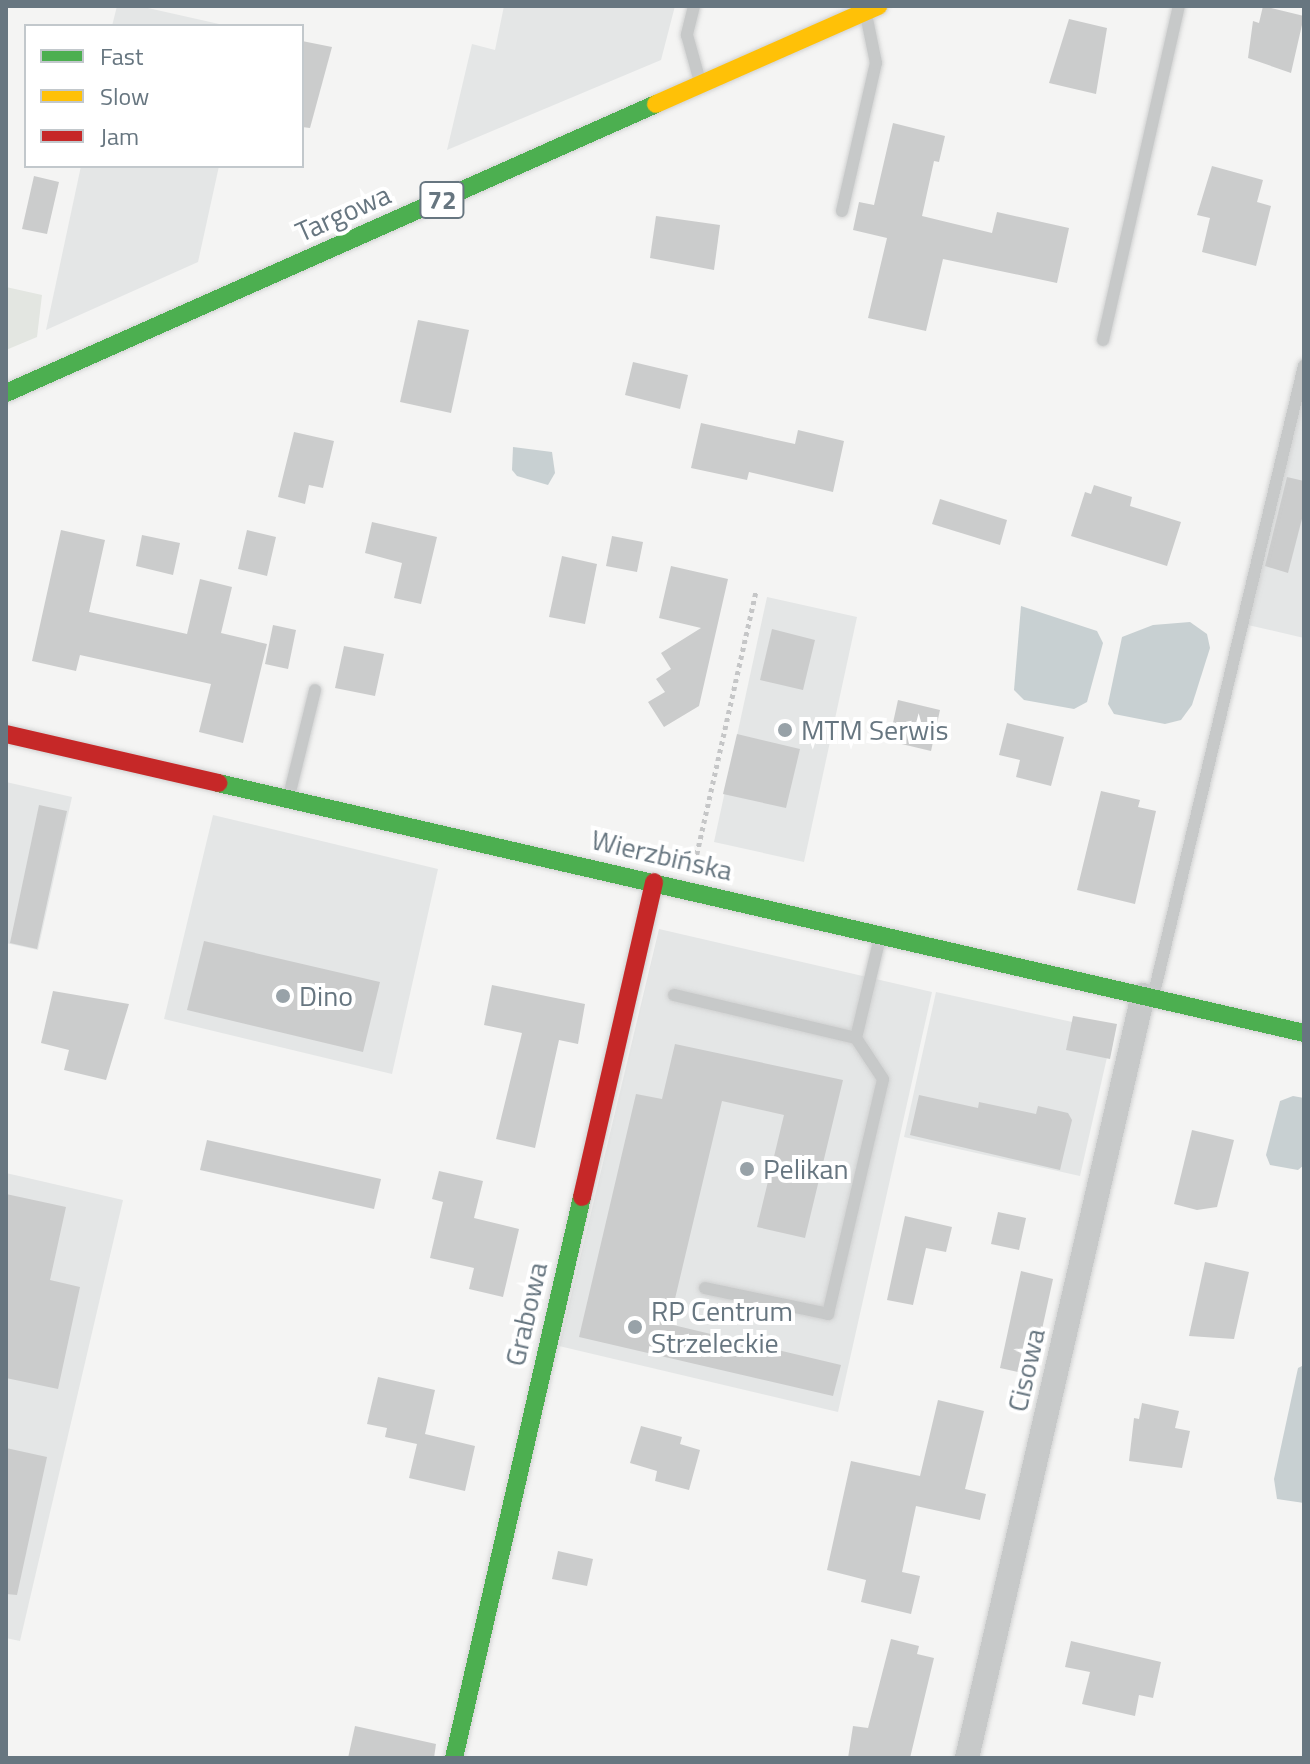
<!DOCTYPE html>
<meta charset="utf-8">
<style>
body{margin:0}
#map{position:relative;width:1310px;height:1764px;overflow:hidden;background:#f4f4f3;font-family:"Titillium Web",sans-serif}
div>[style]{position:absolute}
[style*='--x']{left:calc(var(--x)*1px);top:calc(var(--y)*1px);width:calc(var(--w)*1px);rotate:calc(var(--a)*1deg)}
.built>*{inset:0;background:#e4e6e6}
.green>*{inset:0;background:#e3e6e1}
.water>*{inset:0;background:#c8d0d2}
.building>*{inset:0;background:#cbcccc}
.path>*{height:5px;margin-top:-2.5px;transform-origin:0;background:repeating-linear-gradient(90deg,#c5c6c7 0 4px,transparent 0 8px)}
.roads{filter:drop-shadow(0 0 2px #d0d1d1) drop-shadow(0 0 2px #d0d1d1)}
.lane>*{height:12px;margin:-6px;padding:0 6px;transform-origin:6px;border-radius:6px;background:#c7c9c9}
.street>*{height:24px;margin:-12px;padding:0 12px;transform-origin:12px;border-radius:12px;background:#c7c9c9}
.fast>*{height:18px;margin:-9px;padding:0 9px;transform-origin:9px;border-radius:9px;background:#4caf50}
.slow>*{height:18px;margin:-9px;padding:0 9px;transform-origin:9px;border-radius:9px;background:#ffc107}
.jam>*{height:18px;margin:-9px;padding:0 9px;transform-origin:9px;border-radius:9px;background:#c62828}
.dots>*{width:22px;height:22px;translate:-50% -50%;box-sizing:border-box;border:4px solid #fff;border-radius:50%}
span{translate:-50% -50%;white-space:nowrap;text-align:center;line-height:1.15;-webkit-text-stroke:8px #fff;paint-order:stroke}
.shield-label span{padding:2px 6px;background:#fff;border:2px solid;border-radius:6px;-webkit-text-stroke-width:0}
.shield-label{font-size:26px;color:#677680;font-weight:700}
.street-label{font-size:28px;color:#677680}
.poi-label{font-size:28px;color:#677680}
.left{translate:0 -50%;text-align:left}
.frame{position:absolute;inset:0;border:8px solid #677680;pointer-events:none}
.legend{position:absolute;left:24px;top:24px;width:280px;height:144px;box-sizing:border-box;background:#fff;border:2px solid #c2c8cc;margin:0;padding:10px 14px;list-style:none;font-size:24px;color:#677680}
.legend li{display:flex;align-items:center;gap:16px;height:40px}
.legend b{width:40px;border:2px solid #c2c8cc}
</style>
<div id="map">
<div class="built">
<i style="clip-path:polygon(117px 6px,139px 6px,228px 26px,112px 26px)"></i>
<i style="clip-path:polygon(504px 6px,675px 6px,661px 60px,447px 150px,472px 44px,495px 50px)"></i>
<i style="clip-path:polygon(81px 166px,219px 166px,198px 262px,46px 330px)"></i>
<i style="clip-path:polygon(1304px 386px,1304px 638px,1248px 625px)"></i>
<i style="clip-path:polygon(767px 597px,857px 617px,804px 862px,714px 842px)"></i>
<i style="clip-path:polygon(6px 782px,72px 797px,38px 950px,6px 943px)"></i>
<i style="clip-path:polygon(213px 815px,438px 869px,392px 1074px,164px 1019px)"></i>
<i style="clip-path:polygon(659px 929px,932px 992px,838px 1412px,559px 1346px)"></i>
<i style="clip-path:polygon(936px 992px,1113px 1031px,1080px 1176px,904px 1137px)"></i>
<i style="clip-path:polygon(6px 1173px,123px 1200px,20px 1641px,6px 1638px)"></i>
</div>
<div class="green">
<i style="clip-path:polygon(6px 287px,42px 295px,37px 337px,6px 350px)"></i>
</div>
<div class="water">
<i style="clip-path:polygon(513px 447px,552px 452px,555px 473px,548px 485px,517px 476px,512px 470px)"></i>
<i style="clip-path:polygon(1021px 606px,1097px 631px,1103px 643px,1087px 702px,1074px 709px,1024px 700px,1014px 690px)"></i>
<i style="clip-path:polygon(1190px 622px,1207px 634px,1210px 648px,1192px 705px,1181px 720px,1165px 724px,1114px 714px,1108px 704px,1122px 637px,1153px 625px)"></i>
<i style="clip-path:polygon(1293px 1096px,1304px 1098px,1304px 1165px,1298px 1170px,1270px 1165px,1266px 1155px,1280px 1101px)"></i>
<i style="clip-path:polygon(1304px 1365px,1304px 1503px,1277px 1499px,1274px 1479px,1298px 1368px)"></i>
</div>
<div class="building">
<i style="clip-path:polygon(1263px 6px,1304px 16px,1291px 73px,1248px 58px,1253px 21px,1259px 23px)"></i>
<i style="clip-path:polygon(1069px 19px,1107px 28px,1096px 94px,1049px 83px)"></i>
<i style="clip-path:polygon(302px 41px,332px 47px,310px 128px,302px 127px)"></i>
<i style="clip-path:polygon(893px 123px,945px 136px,939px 162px,934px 161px,922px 216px,992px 233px,997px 212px,1069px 228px,1057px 283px,943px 259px,926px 331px,868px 318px,887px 238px,853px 230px,859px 202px,874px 205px)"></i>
<i style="clip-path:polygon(1212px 166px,1263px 180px,1257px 202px,1271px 206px,1256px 266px,1202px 252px,1210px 218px,1197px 215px)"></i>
<i style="clip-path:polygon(34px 176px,59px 182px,47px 234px,22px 229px)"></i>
<i style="clip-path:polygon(656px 216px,720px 225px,714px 270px,650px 258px)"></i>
<i style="clip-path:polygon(418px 320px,469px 330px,451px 413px,400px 402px)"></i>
<i style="clip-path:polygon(633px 362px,688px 375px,680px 409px,625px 395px)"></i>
<i style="clip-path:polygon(701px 423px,795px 444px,798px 430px,844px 441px,833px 492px,749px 472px,747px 480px,691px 468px)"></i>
<i style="clip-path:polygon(294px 432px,334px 441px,323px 488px,309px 485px,305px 504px,278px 497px)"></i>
<i style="clip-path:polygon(1287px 477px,1304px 481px,1304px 511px,1288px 573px,1265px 566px)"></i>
<i style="clip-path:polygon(1094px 485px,1132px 497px,1130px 506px,1181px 522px,1167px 566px,1071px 536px,1085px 492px,1091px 494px)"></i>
<i style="clip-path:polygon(940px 499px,1007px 520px,1000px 545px,932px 524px)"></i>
<i style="clip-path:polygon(372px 522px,437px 537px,421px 604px,394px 598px,402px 563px,365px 553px)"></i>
<i style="clip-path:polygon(61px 530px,105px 540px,89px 612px,187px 634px,200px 579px,232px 587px,221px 633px,267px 644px,243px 743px,199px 732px,211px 684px,80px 655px,76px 671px,32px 661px)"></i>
<i style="clip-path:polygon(247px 530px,276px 537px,267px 576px,238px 569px)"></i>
<i style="clip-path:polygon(142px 535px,180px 543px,173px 575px,136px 566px)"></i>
<i style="clip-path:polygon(612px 536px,643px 542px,637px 572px,606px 566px)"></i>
<i style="clip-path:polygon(562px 556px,597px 564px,585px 624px,549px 617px)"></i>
<i style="clip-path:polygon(671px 566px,728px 579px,699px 706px,664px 727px,648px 702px,665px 692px,656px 679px,671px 669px,661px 653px,701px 628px,659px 618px)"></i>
<i style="clip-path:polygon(273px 625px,296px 630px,288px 669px,265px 664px)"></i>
<i style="clip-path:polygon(772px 629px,815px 640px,803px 690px,760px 680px)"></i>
<i style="clip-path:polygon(344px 646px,384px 654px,375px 696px,335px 688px)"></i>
<i style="clip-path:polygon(898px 700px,940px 710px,931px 751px,889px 741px)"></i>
<i style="clip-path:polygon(1007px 723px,1064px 737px,1051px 786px,1016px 777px,1020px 760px,999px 755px)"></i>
<i style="clip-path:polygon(737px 734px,800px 749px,786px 808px,723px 794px)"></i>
<i style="clip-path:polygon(1101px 791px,1140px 800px,1138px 807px,1156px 811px,1135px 904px,1077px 890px)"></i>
<i style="clip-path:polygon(39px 805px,67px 811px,37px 949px,10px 943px)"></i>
<i style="clip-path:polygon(204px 941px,380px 982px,363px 1052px,187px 1010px)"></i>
<i style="clip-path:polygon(492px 985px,585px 1004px,578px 1044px,559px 1040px,535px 1148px,496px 1139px,522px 1033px,484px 1025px)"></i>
<i style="clip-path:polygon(53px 991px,129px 1004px,106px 1080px,64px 1070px,69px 1050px,41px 1043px)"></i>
<i style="clip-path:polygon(1073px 1016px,1117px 1024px,1110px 1059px,1066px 1050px)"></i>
<i style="clip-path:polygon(675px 1044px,843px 1080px,805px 1238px,757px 1227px,784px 1115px,722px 1101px,669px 1324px,841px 1365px,833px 1396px,579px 1337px,636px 1094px,662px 1099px)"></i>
<i style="clip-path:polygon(919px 1095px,978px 1108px,979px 1102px,1036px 1114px,1038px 1106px,1068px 1113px,1072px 1120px,1060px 1170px,910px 1135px)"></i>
<i style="clip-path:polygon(1192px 1130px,1234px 1140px,1217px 1207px,1197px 1210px,1174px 1204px)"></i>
<i style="clip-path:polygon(207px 1140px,381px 1179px,374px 1209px,200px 1170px)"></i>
<i style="clip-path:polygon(439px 1171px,483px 1181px,474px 1218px,519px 1229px,503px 1297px,469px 1289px,474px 1268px,430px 1258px,443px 1202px,432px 1199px)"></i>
<i style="clip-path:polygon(6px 1194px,66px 1207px,50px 1280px,80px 1287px,58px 1389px,6px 1378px)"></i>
<i style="clip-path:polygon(998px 1212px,1026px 1218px,1019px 1250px,991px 1244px)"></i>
<i style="clip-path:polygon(905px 1216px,952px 1227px,946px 1252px,926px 1248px,913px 1305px,887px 1300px)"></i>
<i style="clip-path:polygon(1205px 1262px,1249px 1272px,1234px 1339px,1189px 1336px)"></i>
<i style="clip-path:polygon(1021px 1271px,1053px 1279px,1032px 1375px,1000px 1368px)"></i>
<i style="clip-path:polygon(378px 1377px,435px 1390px,425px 1434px,475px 1446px,465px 1491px,409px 1478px,417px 1444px,385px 1437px,387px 1428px,367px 1424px)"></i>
<i style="clip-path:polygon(938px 1400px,984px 1411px,965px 1489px,986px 1494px,980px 1520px,916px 1506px,902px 1572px,920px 1576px,911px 1614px,861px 1602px,866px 1580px,827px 1570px,851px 1461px,920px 1476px)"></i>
<i style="clip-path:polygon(1142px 1403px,1179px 1411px,1175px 1428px,1190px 1431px,1182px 1468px,1129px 1461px,1134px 1418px,1139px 1419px)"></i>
<i style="clip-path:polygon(641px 1426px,682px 1437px,680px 1444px,700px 1450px,689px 1490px,655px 1481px,657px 1471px,630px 1463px)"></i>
<i style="clip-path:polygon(6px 1448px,47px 1457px,17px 1595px,6px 1594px)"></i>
<i style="clip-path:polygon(558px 1551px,593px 1559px,587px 1586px,552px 1579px)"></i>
<i style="clip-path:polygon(891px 1639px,919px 1646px,917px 1654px,934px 1658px,910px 1758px,848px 1758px,853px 1726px,868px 1728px)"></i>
<i style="clip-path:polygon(1071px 1641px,1161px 1662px,1153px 1698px,1139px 1695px,1135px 1716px,1082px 1704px,1090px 1672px,1065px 1667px)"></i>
<i style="clip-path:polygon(355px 1726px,436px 1744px,434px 1758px,348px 1758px)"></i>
</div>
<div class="path">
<i style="--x:695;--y:862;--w:277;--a:-77.3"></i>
</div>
<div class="roads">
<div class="lane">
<i style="--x:694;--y:6;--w:30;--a:104"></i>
<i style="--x:687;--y:35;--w:45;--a:74.4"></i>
<i style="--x:842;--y:211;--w:152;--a:-77.1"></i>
<i style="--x:876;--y:63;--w:45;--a:-101.6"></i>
<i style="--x:1103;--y:340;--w:343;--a:-77.2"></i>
<i style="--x:289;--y:796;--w:109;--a:-76.2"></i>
<i style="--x:1154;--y:993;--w:645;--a:-76.55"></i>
<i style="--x:674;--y:995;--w:187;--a:13.3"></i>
<i style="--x:705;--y:1288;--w:126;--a:11.9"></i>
<i style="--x:828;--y:1314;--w:241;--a:-76.8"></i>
<i style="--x:883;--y:1079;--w:49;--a:-123.4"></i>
<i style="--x:856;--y:1038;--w:104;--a:-76.6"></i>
</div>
<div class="street">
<i style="--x:967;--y:1758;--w:783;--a:-77.01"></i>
</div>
<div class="fast">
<i style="--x:6;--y:393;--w:711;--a:-23.97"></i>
<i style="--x:218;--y:783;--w:1114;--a:12.96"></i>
<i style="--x:454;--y:1758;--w:575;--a:-77.15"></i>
</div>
<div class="slow">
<i style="--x:656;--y:104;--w:243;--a:-23.8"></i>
</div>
<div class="jam">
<i style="--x:6;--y:734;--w:218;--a:13"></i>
<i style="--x:582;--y:1197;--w:323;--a:-77.1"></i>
</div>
</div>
<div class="dots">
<i style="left:785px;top:730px;background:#98a2a8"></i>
<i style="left:283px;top:996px;background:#98a2a8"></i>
<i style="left:747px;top:1169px;background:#98a2a8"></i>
<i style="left:635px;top:1327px;background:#98a2a8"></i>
</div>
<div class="shield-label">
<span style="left:442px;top:200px">72</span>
</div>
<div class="street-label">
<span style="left:343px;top:213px;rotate:-24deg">Targowa</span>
<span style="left:662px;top:855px;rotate:13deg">Wierzbińska</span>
<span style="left:526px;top:1314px;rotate:-77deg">Grabowa</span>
<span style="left:1026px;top:1370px;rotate:-77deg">Cisowa</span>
</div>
<div class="poi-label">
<span class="left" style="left:801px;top:730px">MTM Serwis</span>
<span class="left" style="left:299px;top:996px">Dino</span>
<span class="left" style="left:763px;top:1169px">Pelikan</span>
<span class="left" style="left:651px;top:1327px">RP Centrum<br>Strzeleckie</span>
</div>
<div class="frame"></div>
<ul class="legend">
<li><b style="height:10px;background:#4caf50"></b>Fast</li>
<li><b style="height:10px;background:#ffc107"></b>Slow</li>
<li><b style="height:10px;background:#c62828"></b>Jam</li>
</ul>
</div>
